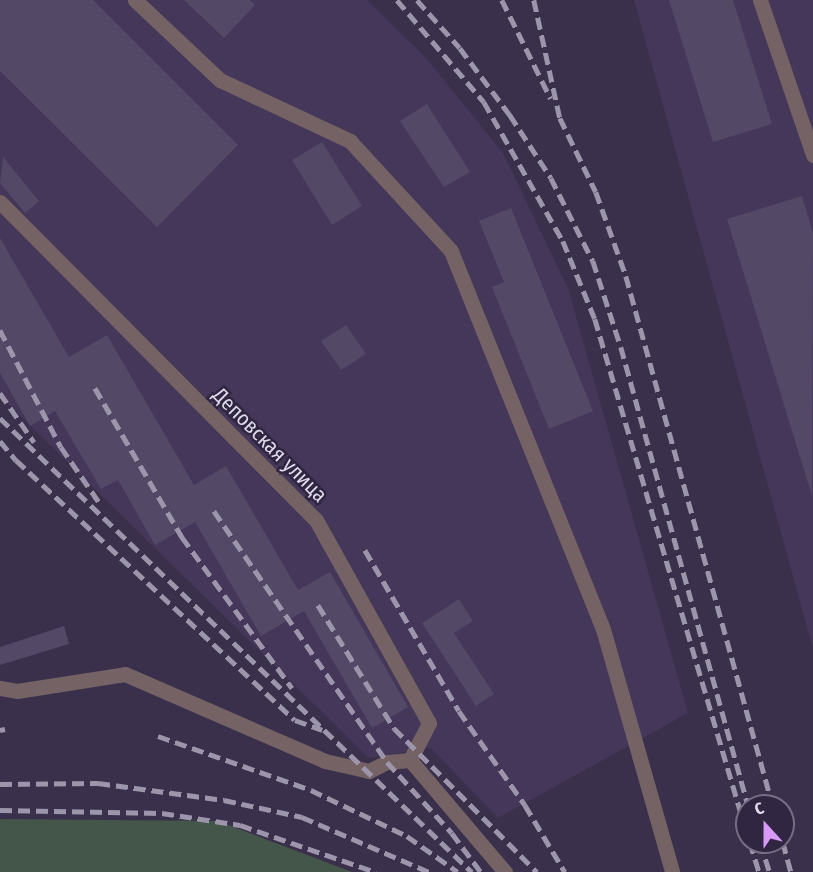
<!DOCTYPE html>
<meta charset="utf-8">
<style>
body{margin:0}
#map{position:relative;width:813px;height:872px;overflow:hidden;background:#3a304c;font-family:"Fira Sans Condensed",sans-serif}
div>[style]{position:absolute}
[style*='--x']{left:calc(var(--x)*1px);top:calc(var(--y)*1px);width:calc(var(--w)*1px);rotate:calc(var(--a)*1deg)}
.built>*{inset:0;background:#443759}
.green>*{inset:0;background:#435649}
.building>*{inset:0;background:#534866}
.minor>*{height:15px;margin:-7.5px;padding:0 7.5px;transform-origin:7.5px;border-radius:7.5px;background:#746264}
.rail>*{height:4.5px;margin-top:-2.25px;transform-origin:0;background:repeating-linear-gradient(90deg,#9c95ab 0 12px,transparent 0 18px)}
span{translate:-50% -50%;white-space:nowrap;text-align:center;line-height:1.15;-webkit-text-stroke:5px #302641;paint-order:stroke}
.street-label{font-size:21px;color:#dfd9eb}
.north{position:absolute;left:735px;top:794px;width:60px;height:60px;box-sizing:border-box;background:#302641;border:2px solid #766e85;border-radius:50%;rotate:339deg;font-size:16px;font-weight:700;line-height:24px;text-align:center;color:#dfd9eb}
.north::after{content:'';display:block;margin:auto;width:21px;height:27px;background:#d99af7;clip-path:polygon(50% 0,100% 100%,50% 72%,0 100%)}
</style>
<div id="map">
<div class="built">
<i style="clip-path:polygon(0 0,367px 0,426px 58px,503px 153px,568px 288px,688px 713px,498px 818px,431px 748px,369px 758px,0 396px)"></i>
<i style="clip-path:polygon(634px 0,813px 0,813px 649px)"></i>
</div>
<div class="green">
<i style="clip-path:polygon(0 819px,218px 821px,352px 872px,0 872px)"></i>
</div>
<div class="building">
<i style="clip-path:polygon(0 0,93px 0,238px 145px,157px 227px,0 71px)"></i>
<i style="clip-path:polygon(184px 0,250px 0,255px 5px,224px 38px)"></i>
<i style="clip-path:polygon(669px 0,733px 0,772px 124px,713px 142px)"></i>
<i style="clip-path:polygon(427px 104px,470px 172px,444px 187px,400px 121px)"></i>
<i style="clip-path:polygon(322px 142px,362px 206px,332px 225px,292px 160px)"></i>
<i style="clip-path:polygon(3px 157px,39px 201px,25px 213px,0 183px)"></i>
<i style="clip-path:polygon(802px 196px,813px 233px,812px 496px,727px 219px)"></i>
<i style="clip-path:polygon(511px 208px,593px 411px,549px 429px,492px 287px,504px 282px,479px 221px)"></i>
<i style="clip-path:polygon(0 238px,69px 357px,107px 335px,194px 485px,226px 466px,298px 590px,330px 572px,408px 707px,372px 728px,304px 611px,261px 636px,195px 522px,155px 545px,118px 480px,101px 489px,55px 411px,30px 426px,0 373px)"></i>
<i style="clip-path:polygon(346px 325px,366px 354px,341px 370px,321px 341px)"></i>
<i style="clip-path:polygon(459px 599px,473px 621px,454px 633px,494px 694px,476px 706px,422px 623px)"></i>
<i style="clip-path:polygon(64px 626px,69px 644px,0 665px,0 647px)"></i>
</div>
<div class="minor">
<i style="--x:135;--y:0;--w:117;--a:43.3"></i>
<i style="--x:220;--y:80;--w:144;--a:25.1"></i>
<i style="--x:350;--y:141;--w:149;--a:47.4"></i>
<i style="--x:451;--y:251;--w:407;--a:68.1"></i>
<i style="--x:603;--y:629;--w:253;--a:74.1"></i>
<i style="--x:760;--y:0;--w:164;--a:71.1"></i>
<i style="--x:0;--y:202;--w:448;--a:45.2"></i>
<i style="--x:316;--y:520;--w:232;--a:60.9"></i>
<i style="--x:429;--y:723;--w:42;--a:117.2"></i>
<i style="--x:0;--y:688;--w:17;--a:10"></i>
<i style="--x:17;--y:691;--w:109;--a:-8.9"></i>
<i style="--x:125;--y:674;--w:218;--a:23.5"></i>
<i style="--x:325;--y:761;--w:45;--a:12.8"></i>
<i style="--x:369;--y:771;--w:20;--a:-27"></i>
<i style="--x:387;--y:762;--w:23;--a:-5"></i>
<i style="--x:410;--y:760;--w:147;--a:49.7"></i>
</div>
<div class="rail">
<i style="--x:397;--y:0;--w:134;--a:49.5"></i>
<i style="--x:484;--y:102;--w:160;--a:60.4"></i>
<i style="--x:563;--y:241;--w:84;--a:67.7"></i>
<i style="--x:595;--y:319;--w:536;--a:73.53"></i>
<i style="--x:417;--y:0;--w:64;--a:48.1"></i>
<i style="--x:460;--y:48;--w:84;--a:53.3"></i>
<i style="--x:510;--y:115;--w:75;--a:56.9"></i>
<i style="--x:551;--y:178;--w:93;--a:63.2"></i>
<i style="--x:593;--y:261;--w:90;--a:72"></i>
<i style="--x:621;--y:347;--w:476;--a:74.5"></i>
<i style="--x:502;--y:0;--w:110;--a:63.7"></i>
<i style="--x:534;--y:0;--w:121;--a:77.6"></i>
<i style="--x:560;--y:118;--w:82;--a:64.1"></i>
<i style="--x:596;--y:192;--w:89;--a:70.3"></i>
<i style="--x:626;--y:276;--w:550;--a:74.5"></i>
<i style="--x:0;--y:330;--w:132;--a:62.5"></i>
<i style="--x:61;--y:447;--w:67;--a:55.4"></i>
<i style="--x:95;--y:388;--w:173;--a:59.7"></i>
<i style="--x:182;--y:537;--w:187;--a:53.9"></i>
<i style="--x:0;--y:393;--w:60;--a:55.2"></i>
<i style="--x:0;--y:418;--w:655;--a:43.89"></i>
<i style="--x:0;--y:441;--w:25;--a:50"></i>
<i style="--x:16;--y:460;--w:381;--a:43"></i>
<i style="--x:295;--y:720;--w:29;--a:20"></i>
<i style="--x:214;--y:511;--w:305;--a:55.4"></i>
<i style="--x:387;--y:762;--w:96;--a:47.5"></i>
<i style="--x:452;--y:833;--w:49;--a:53.4"></i>
<i style="--x:365;--y:550;--w:186;--a:59.7"></i>
<i style="--x:459;--y:711;--w:115;--a:54.9"></i>
<i style="--x:525;--y:805;--w:78;--a:59.2"></i>
<i style="--x:318;--y:605;--w:145;--a:58.3"></i>
<i style="--x:394;--y:728;--w:203;--a:45.2"></i>
<i style="--x:0;--y:730;--w:5;--a:-11"></i>
<i style="--x:158;--y:736;--w:162;--a:19.4"></i>
<i style="--x:311;--y:790;--w:106;--a:25.6"></i>
<i style="--x:407;--y:836;--w:62;--a:35.2"></i>
<i style="--x:0;--y:784;--w:98;--a:-0.6"></i>
<i style="--x:98;--y:783;--w:127;--a:7.7"></i>
<i style="--x:224;--y:800;--w:80;--a:12.3"></i>
<i style="--x:302;--y:817;--w:138;--a:23.4"></i>
<i style="--x:0;--y:810;--w:162;--a:1.1"></i>
<i style="--x:162;--y:813;--w:79;--a:8.7"></i>
<i style="--x:240;--y:825;--w:144;--a:19.1"></i>
<i style="--x:750;--y:842;--w:31;--a:73"></i>
<i style="--x:760;--y:842;--w:32;--a:72"></i>
<i style="--x:783;--y:842;--w:31;--a:75"></i>
</div>
<div class="street-label">
<span style="left:270px;top:445px;rotate:45deg">Деповская улица</span>
</div>
<div class="north">С</div>
</div>
